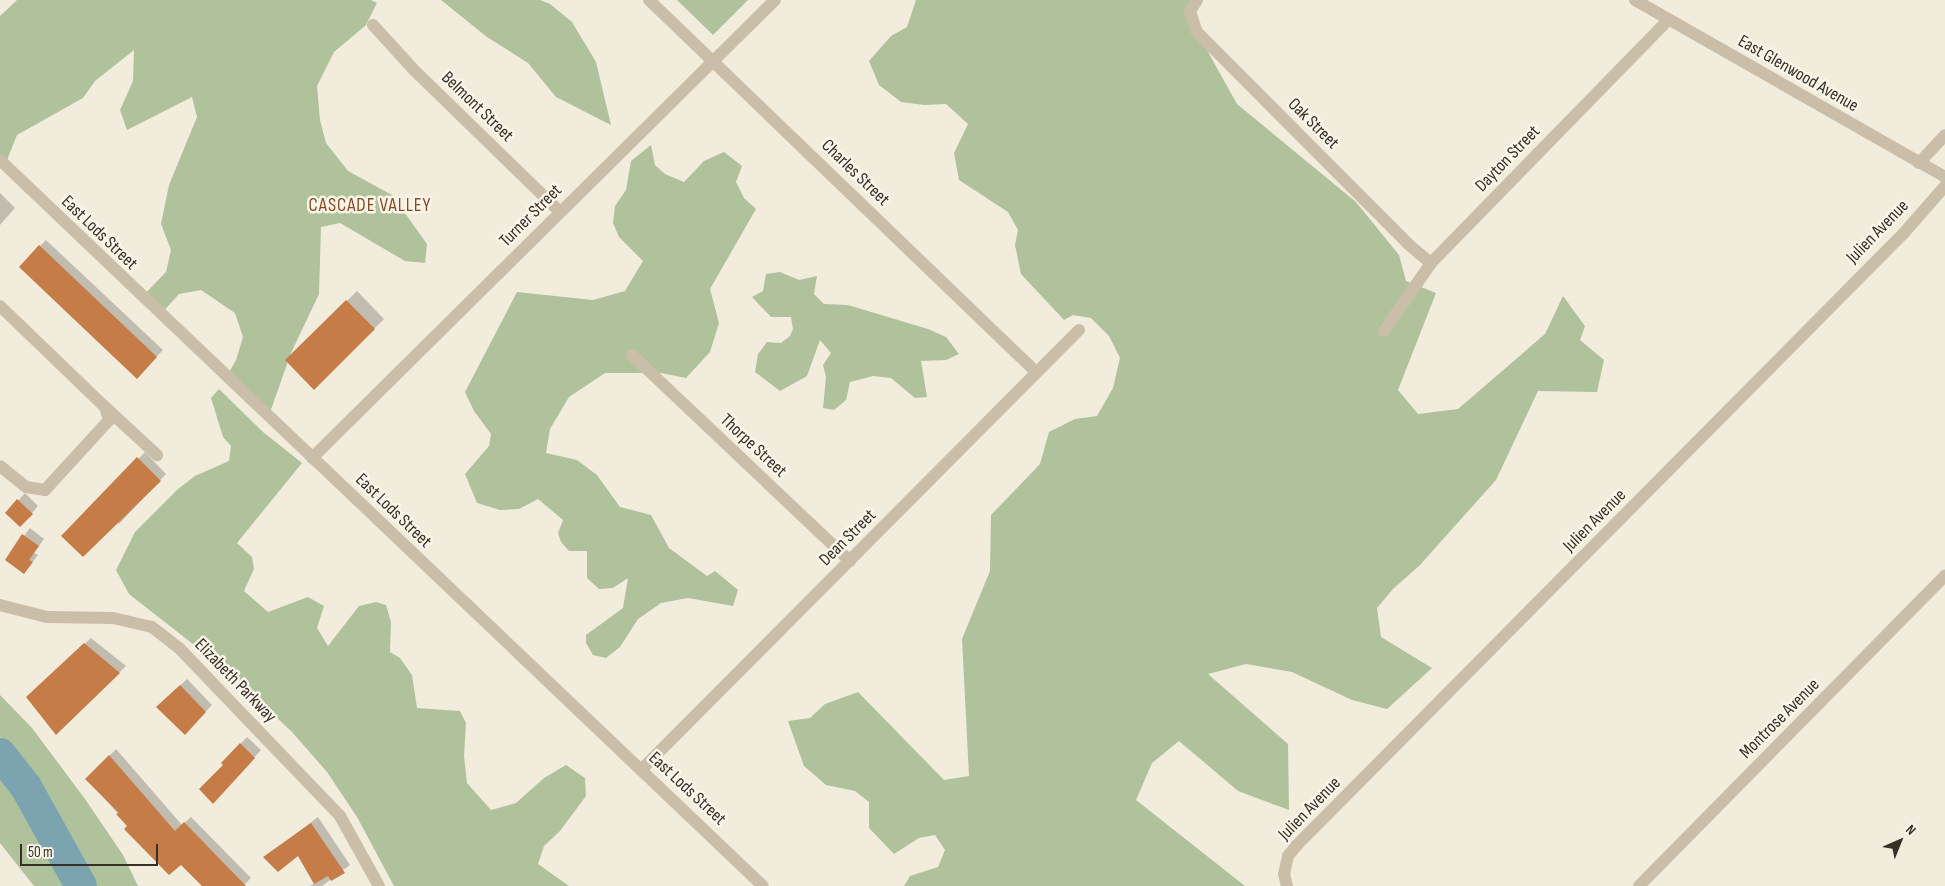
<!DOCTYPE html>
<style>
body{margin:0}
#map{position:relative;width:1945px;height:886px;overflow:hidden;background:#f2ecdd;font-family:"Sofia Sans Condensed",sans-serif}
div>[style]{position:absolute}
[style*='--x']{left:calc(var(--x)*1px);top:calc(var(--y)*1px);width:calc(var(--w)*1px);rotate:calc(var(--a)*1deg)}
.green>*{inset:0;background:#afc29c}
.shadow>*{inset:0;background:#0003}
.river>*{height:32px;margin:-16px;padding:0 16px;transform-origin:16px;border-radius:16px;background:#7ba4b0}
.building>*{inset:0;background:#c67c46}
.minor>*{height:12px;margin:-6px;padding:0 6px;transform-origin:6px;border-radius:6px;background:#cbbea8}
.tertiary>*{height:12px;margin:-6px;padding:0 6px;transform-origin:6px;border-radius:6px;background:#cbbea8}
span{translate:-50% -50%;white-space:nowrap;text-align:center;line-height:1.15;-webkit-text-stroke:5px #faf5e9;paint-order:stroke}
.street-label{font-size:18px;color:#373028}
.neighbourhood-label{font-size:19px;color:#874b21;letter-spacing:1px}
.north{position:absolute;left:1875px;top:816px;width:50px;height:50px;-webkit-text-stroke:4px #faf5e9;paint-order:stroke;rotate:44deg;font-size:14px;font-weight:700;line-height:20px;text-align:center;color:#373028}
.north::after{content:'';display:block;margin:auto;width:18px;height:22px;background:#373028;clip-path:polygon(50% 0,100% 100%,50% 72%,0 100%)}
.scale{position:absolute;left:20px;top:844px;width:138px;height:22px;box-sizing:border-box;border:2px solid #373028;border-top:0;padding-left:6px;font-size:15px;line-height:18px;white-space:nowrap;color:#373028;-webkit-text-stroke:4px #faf5e9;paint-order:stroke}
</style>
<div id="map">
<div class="green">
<i style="clip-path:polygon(17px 0,371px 0,377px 3px,366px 25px,334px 52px,317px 86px,320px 120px,326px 143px,348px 171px,392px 195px,427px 244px,425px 263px,405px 261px,340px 223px,321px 227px,319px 294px,291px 353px,268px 418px,226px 378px,236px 360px,243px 337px,235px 313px,201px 290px,179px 294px,160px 315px,141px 298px,166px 272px,171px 250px,161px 224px,169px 185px,197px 117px,192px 97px,127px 130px,120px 110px,133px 81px,134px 50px,95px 81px,83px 98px,17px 135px,5px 165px,0 160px,0 16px)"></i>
<i style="clip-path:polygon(441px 0,540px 0,550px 4px,572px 22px,596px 62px,611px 125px,556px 97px,528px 63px,487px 37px)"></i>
<i style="clip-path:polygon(677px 0,748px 0,713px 35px)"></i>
<i style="clip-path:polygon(916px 0,1194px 0,1197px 32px,1237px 104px,1356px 202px,1399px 255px,1406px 281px,1436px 293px,1398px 390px,1418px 414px,1458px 409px,1545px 334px,1563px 296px,1585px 326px,1580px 340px,1604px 360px,1597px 392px,1538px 391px,1496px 480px,1420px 565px,1393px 589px,1377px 608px,1381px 637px,1432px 668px,1387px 709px,1352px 700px,1292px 672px,1246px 664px,1208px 674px,1288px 744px,1289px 810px,1238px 791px,1179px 741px,1152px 763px,1136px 800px,1245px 886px,904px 886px,910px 876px,938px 867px,945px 850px,935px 835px,919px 838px,894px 854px,869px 828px,869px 802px,855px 791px,826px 785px,804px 766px,788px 721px,810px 718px,825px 704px,858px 692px,944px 780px,969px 776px,962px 639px,990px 571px,991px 515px,1040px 464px,1049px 432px,1075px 419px,1097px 416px,1113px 388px,1120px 358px,1109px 336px,1091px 318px,1073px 315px,1064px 320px,1021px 274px,1015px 245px,1018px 230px,1008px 212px,959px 180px,954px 153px,968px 124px,946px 104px,924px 105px,901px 102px,879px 85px,869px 61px,891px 36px,907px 27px)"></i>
<i style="clip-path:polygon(651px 145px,655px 165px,665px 174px,684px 182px,704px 161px,724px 152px,742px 166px,736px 182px,744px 198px,756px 209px,710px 289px,719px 323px,710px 352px,686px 378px,661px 373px,605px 373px,569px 397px,550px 429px,546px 453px,577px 460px,597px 475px,620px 507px,651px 515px,669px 548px,707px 576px,715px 571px,738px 590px,733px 606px,688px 598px,661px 603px,638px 619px,620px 647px,606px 658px,593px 655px,586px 643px,586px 635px,623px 608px,628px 578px,613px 588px,599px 589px,587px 578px,587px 551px,569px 551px,561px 542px,558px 533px,563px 520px,538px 499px,519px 509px,500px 510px,477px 503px,465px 474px,489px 446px,491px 434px,474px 411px,465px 392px,517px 292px,593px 300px,625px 291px,643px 261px,619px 237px,613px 223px,615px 206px,626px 190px,631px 161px)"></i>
<i style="clip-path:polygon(780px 272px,799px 280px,817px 276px,814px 294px,824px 304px,848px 305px,928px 329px,946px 337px,959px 354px,946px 360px,921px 361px,927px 397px,915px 398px,891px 378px,873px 376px,850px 382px,846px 400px,834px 410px,823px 408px,826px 377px,823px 365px,831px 353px,820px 340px,807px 376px,780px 391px,755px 372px,758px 354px,767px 342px,781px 343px,790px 336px,793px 329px,791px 317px,771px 317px,752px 297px,763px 291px,766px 274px)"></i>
<i style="clip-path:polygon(219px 389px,263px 432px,302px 463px,237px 543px,252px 557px,254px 569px,244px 591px,268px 612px,308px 597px,324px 606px,317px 628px,328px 646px,359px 606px,376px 602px,386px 605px,391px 622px,390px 652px,400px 658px,412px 675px,417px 708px,460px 711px,466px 723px,464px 756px,467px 783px,491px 810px,516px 803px,544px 778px,566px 765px,585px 778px,586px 796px,560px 831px,544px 846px,538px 864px,569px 886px,394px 886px,357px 817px,327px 772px,292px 732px,226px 670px,129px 594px,116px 570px,135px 532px,178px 489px,195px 476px,229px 461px,231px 446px,223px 437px,211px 398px)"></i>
<i style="clip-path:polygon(0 695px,32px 728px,85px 799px,123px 855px,138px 886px,93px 886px,12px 751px,0 737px)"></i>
<i style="clip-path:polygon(0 764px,25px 798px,71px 886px,34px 886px,0 843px)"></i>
</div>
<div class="shadow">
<i style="clip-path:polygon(0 193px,15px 208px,0 225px)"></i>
<i style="clip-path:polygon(46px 240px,163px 350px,137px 377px,21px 266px)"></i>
<i style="clip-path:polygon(357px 291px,384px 319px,314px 388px,286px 360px)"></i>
<i style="clip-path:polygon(145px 452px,166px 474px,119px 524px,116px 520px,63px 536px)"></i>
<i style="clip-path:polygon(25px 493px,38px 506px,27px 519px,7px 513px)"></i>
<i style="clip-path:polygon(30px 528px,44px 539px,34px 553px,38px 555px,24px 573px,6px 560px)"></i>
<i style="clip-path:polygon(91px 638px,126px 666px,57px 733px,34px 691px)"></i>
<i style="clip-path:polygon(187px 679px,212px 705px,191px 727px,158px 707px)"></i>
<i style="clip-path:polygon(247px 737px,261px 750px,219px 796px,225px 765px,222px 763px)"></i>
<i style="clip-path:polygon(116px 749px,182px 825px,191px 817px,251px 878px,243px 886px,202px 886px,181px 863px,129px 826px,87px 779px)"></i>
<i style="clip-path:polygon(318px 817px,350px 865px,322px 886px,310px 886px,315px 883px,298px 855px,265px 857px)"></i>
</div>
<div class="river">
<i style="--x:0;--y:754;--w:42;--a:51.8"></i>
<i style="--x:26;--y:787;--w:113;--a:60.9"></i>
</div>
<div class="building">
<i style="clip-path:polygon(39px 245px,157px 357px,137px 379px,19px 267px)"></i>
<i style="clip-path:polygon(346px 300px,375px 329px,314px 390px,285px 360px)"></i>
<i style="clip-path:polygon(137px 457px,161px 481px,83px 557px,61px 536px)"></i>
<i style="clip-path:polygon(17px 499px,33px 514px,20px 527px,5px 513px)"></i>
<i style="clip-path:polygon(22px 534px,39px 546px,29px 560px,33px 562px,24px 574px,5px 560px)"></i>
<i style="clip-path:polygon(84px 643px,120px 673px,56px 735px,26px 697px)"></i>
<i style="clip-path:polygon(180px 685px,206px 712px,185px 735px,156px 707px)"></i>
<i style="clip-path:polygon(240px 743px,255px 758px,213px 804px,199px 789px,223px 765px,221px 763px)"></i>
<i style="clip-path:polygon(109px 755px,175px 831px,184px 822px,246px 886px,202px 886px,181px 865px,169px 875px,124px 829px,127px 826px,116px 814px,119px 813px,85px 779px)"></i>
<i style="clip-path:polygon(311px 823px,345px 873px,331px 881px,328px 876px,314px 884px,298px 856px,278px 872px,263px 857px)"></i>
</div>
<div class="minor">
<i style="--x:649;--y:0;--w:537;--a:43.87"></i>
<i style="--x:1197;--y:0;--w:13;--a:122"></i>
<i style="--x:1190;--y:11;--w:22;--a:72"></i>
<i style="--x:1197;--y:32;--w:299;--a:45.1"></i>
<i style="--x:1408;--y:244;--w:30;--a:40"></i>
<i style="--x:373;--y:25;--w:59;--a:47.7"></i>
<i style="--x:413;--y:69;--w:205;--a:44.2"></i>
<i style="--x:0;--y:160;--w:1053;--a:43.58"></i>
<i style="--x:1919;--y:163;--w:38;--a:-47"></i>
<i style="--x:0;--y:306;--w:146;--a:43.9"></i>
<i style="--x:105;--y:407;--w:14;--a:73"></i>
<i style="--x:109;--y:420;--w:95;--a:132.4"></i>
<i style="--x:45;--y:490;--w:19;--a:-171"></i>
<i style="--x:26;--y:487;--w:33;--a:-141"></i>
<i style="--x:1384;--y:331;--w:83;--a:-55.3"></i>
<i style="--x:1431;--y:263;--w:338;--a:-45.7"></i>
<i style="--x:632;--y:355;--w:300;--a:43.4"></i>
<i style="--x:105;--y:407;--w:71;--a:42.7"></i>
<i style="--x:312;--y:458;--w:651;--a:-44.69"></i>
<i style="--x:0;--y:605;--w:49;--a:14.3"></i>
<i style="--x:47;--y:617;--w:66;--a:0.9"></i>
<i style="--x:113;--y:618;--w:40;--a:13"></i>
<i style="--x:152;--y:627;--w:34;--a:38"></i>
<i style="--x:179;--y:648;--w:233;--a:46.2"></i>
<i style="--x:340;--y:816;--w:80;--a:60.9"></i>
<i style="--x:641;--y:770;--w:621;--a:-45.13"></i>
<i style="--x:1287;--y:886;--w:12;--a:-104"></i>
<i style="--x:1284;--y:874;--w:18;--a:-77"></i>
<i style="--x:1288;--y:856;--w:14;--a:-51"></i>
<i style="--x:1297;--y:845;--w:861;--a:-45.24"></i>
<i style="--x:1903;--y:234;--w:64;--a:-48.8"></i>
<i style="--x:1639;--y:886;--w:436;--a:-45.4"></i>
</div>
<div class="tertiary">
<i style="--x:1635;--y:0;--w:357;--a:29.7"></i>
</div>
<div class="street-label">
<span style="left:1798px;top:74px;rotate:30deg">East Glenwood Avenue</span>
<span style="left:477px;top:107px;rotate:44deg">Belmont Street</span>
<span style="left:1313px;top:124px;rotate:45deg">Oak Street</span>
<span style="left:1508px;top:159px;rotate:-46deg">Dayton Street</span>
<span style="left:855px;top:173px;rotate:44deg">Charles Street</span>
<span style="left:531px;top:216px;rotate:-45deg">Turner Street</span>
<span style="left:1878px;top:232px;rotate:-46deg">Julien Avenue</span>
<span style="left:99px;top:233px;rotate:44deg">East Lods Street</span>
<span style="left:753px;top:446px;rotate:43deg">Thorpe Street</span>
<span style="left:393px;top:511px;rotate:44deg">East Lods Street</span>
<span style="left:1595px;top:521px;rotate:-45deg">Julien Avenue</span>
<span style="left:848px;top:538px;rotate:-45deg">Dean Street</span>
<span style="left:235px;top:681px;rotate:46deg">Elizabeth Parkway</span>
<span style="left:1780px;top:719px;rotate:-45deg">Montrose Avenue</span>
<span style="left:687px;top:789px;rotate:43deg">East Lods Street</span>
<span style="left:1310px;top:809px;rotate:-46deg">Julien Avenue</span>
</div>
<div class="neighbourhood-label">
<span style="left:370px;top:206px">CASCADE VALLEY</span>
</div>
<div class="north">N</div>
<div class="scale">50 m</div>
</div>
